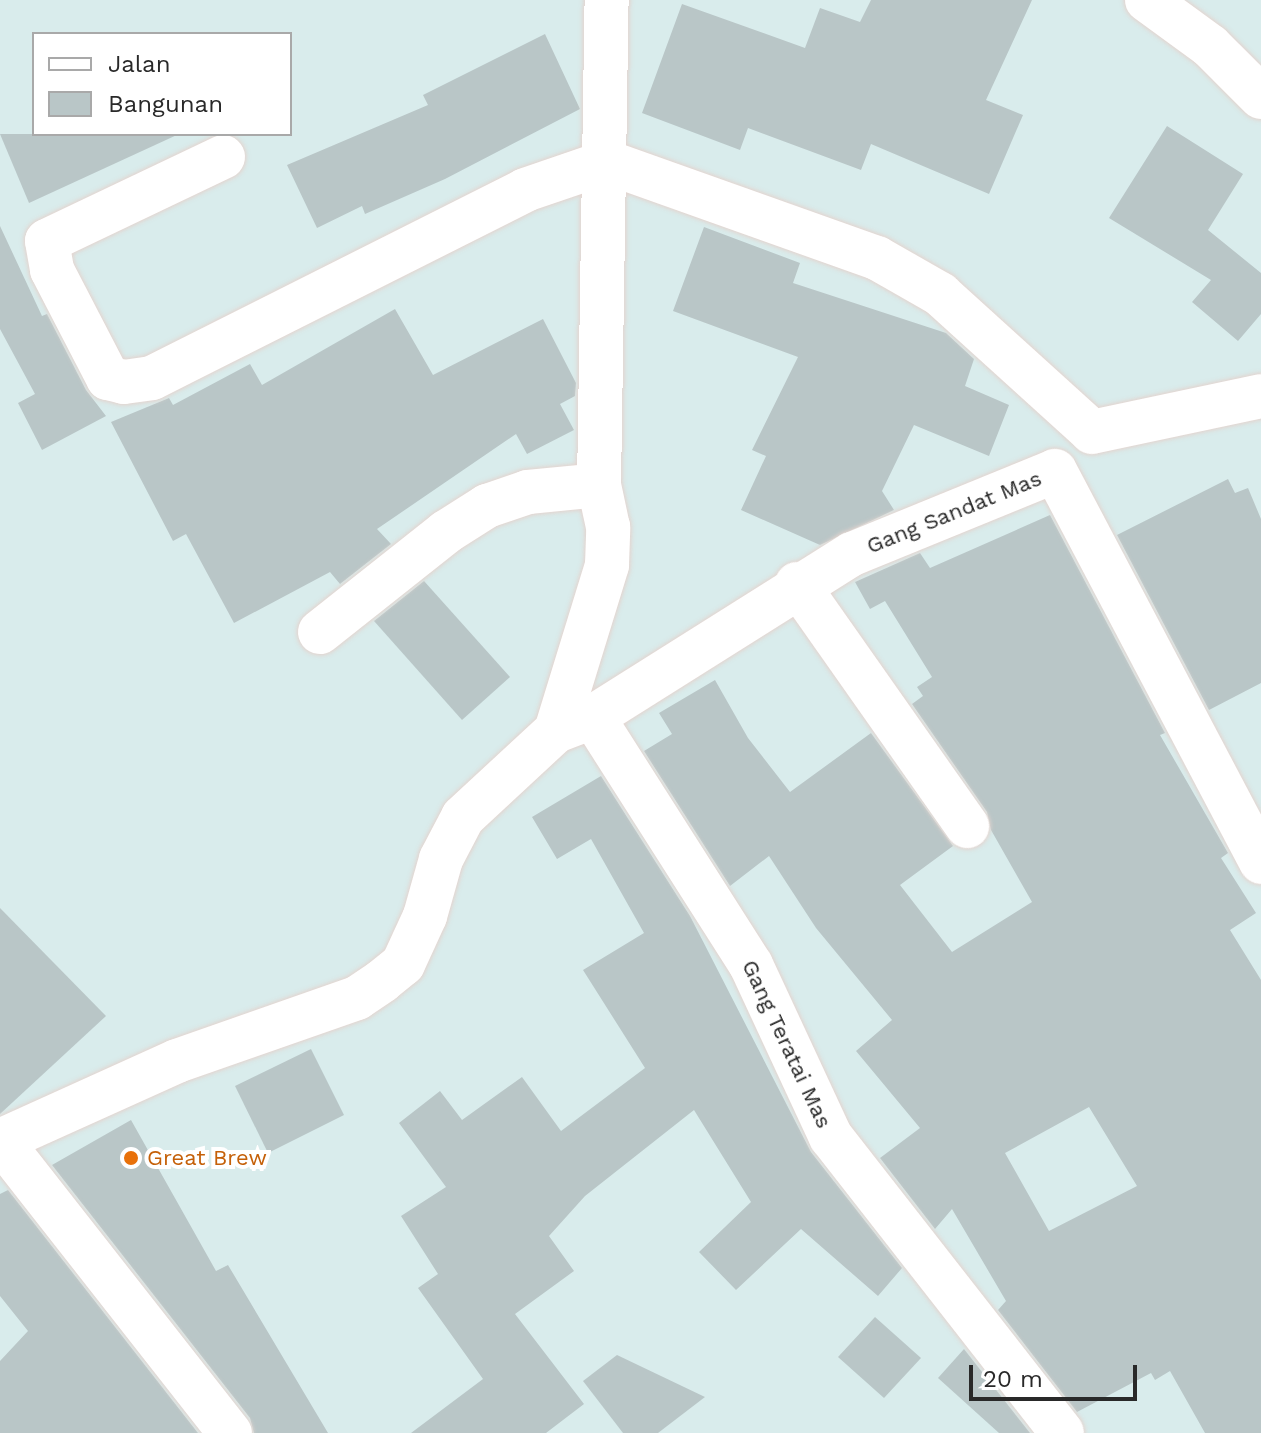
<!DOCTYPE html>
<style>
body{margin:0}
#map{position:relative;width:1261px;height:1433px;overflow:hidden;background:#d9ecec;font-family:"Work Sans",sans-serif}
div>[style]{position:absolute}
[style*='--x']{left:calc(var(--x)*1px);top:calc(var(--y)*1px);width:calc(var(--w)*1px);rotate:calc(var(--a)*1deg)}
.building>*{inset:0;background:#b9c6c7}
.roads{filter:drop-shadow(0 0 2px #e3d4cf) drop-shadow(0 0 2px #e3d4cf)}
.minor>*{height:44px;margin:-22px;padding:0 22px;transform-origin:22px;border-radius:22px;background:#fff}
.dots>*{width:22px;height:22px;translate:-50% -50%;box-sizing:border-box;border:4px solid #fff;border-radius:50%}
span{translate:-50% -50%;white-space:nowrap;text-align:center;line-height:1.15;-webkit-text-stroke:8px #fff;paint-order:stroke}
.street-label{font-size:22px;color:#292929}
.food-label{font-size:22px;color:#c56008}
.left{translate:0 -50%;text-align:left}
.legend{position:absolute;left:32px;top:32px;width:260px;height:104px;box-sizing:border-box;background:#fff;border:2px solid #a9a9a9;margin:0;padding:10px 14px;list-style:none;font-size:24px;color:#292929}
.legend li{display:flex;align-items:center;gap:16px;height:40px}
.legend b{width:40px;border:2px solid #a9a9a9}
.scale{position:absolute;left:969px;top:1365px;width:168px;height:36px;box-sizing:border-box;border:4px solid #292929;border-top:0;padding-left:10px;font-size:24px;line-height:28px;white-space:nowrap;color:#292929;-webkit-text-stroke:6px #fff;paint-order:stroke}
</style>
<div id="map">
<div class="building">
<i style="clip-path:polygon(871px 0,1032px 0,986px 100px,1023px 115px,989px 194px,871px 144px,861px 170px,748px 128px,740px 150px,642px 113px,682px 4px,805px 48px,820px 8px,860px 22px)"></i>
<i style="clip-path:polygon(545px 34px,580px 109px,445px 179px,365px 214px,362px 206px,317px 228px,287px 165px,428px 105px,423px 95px)"></i>
<i style="clip-path:polygon(1167px 126px,1243px 174px,1208px 230px,1261px 273px,1261px 314px,1238px 341px,1192px 302px,1211px 280px,1109px 218px)"></i>
<i style="clip-path:polygon(0 134px,179px 134px,29px 203px)"></i>
<i style="clip-path:polygon(0 226px,42px 316px,47px 314px,86px 390px,106px 416px,42px 450px,18px 403px,35px 394px,0 329px)"></i>
<i style="clip-path:polygon(704px 227px,800px 263px,793px 283px,946px 333px,974px 359px,965px 386px,1009px 405px,989px 456px,914px 425px,882px 491px,894px 510px,820px 545px,741px 510px,766px 456px,752px 450px,798px 357px,673px 311px)"></i>
<i style="clip-path:polygon(395px 309px,433px 375px,543px 319px,576px 383px,575px 396px,560px 404px,574px 430px,527px 454px,516px 434px,377px 529px,391px 544px,340px 584px,330px 572px,234px 623px,186px 534px,173px 541px,111px 422px,169px 398px,173px 405px,250px 364px,262px 385px)"></i>
<i style="clip-path:polygon(1228px 479px,1235px 493px,1248px 488px,1261px 519px,1261px 683px,1209px 710px,1117px 535px)"></i>
<i style="clip-path:polygon(evenodd,1050px 515px,1165px 733px,1160px 735px,1228px 853px,1221px 858px,1256px 913px,1230px 930px,1261px 980px,1261px 1433px,1205px 1433px,1170px 1371px,1155px 1380px,1151px 1373px,1077px 1412px,998px 1310px,1006px 1301px,952px 1209px,935px 1229px,880px 1158px,920px 1128px,856px 1051px,892px 1020px,816px 928px,769px 856px,730px 886px,644px 751px,672px 734px,659px 713px,715px 680px,748px 738px,790px 792px,871px 733px,953px 846px,900px 885px,952px 952px,1032px 902px,991px 830px,987px 812px,912px 704px,923px 696px,917px 687px,932px 677px,885px 601px,870px 609px,855px 582px,920px 553px,930px 568px,1050px 515px,1089px 1107px,1137px 1186px,1049px 1231px,1005px 1153px,1089px 1107px)"></i>
<i style="clip-path:polygon(424px 581px,510px 677px,462px 720px,374px 621px)"></i>
<i style="clip-path:polygon(601px 776px,690px 916px,811px 1152px,902px 1268px,878px 1296px,801px 1229px,736px 1290px,699px 1252px,751px 1202px,694px 1110px,585px 1196px,549px 1236px,574px 1271px,515px 1314px,584px 1404px,546px 1433px,411px 1433px,483px 1379px,418px 1288px,438px 1274px,401px 1216px,446px 1187px,399px 1123px,440px 1091px,462px 1120px,522px 1077px,561px 1131px,645px 1068px,583px 970px,644px 933px,591px 839px,557px 859px,532px 817px)"></i>
<i style="clip-path:polygon(0 908px,106px 1016px,0 1114px)"></i>
<i style="clip-path:polygon(311px 1049px,344px 1115px,268px 1153px,235px 1086px)"></i>
<i style="clip-path:polygon(131px 1120px,216px 1271px,228px 1265px,328px 1433px,254px 1433px,250px 1418px,52px 1165px)"></i>
<i style="clip-path:polygon(8px 1190px,198px 1433px,0 1433px,0 1361px,28px 1331px,0 1296px,0 1194px)"></i>
<i style="clip-path:polygon(875px 1317px,921px 1358px,884px 1398px,838px 1357px)"></i>
<i style="clip-path:polygon(964px 1349px,1030px 1433px,999px 1433px,938px 1378px)"></i>
<i style="clip-path:polygon(617px 1355px,705px 1397px,658px 1433px,623px 1433px,583px 1381px)"></i>
</div>
<div class="roads">
<div class="minor">
<i style="--x:1147;--y:0;--w:78;--a:36.1"></i>
<i style="--x:1210;--y:46;--w:72;--a:45"></i>
<i style="--x:223;--y:157;--w:195;--a:154.5"></i>
<i style="--x:47;--y:241;--w:29;--a:80"></i>
<i style="--x:52;--y:270;--w:122;--a:62.6"></i>
<i style="--x:108;--y:378;--w:16;--a:14"></i>
<i style="--x:124;--y:382;--w:28;--a:-8"></i>
<i style="--x:152;--y:378;--w:418;--a:-26.7"></i>
<i style="--x:525;--y:190;--w:87;--a:-18.9"></i>
<i style="--x:607;--y:162;--w:287;--a:19.6"></i>
<i style="--x:877;--y:258;--w:73;--a:29.7"></i>
<i style="--x:940;--y:294;--w:205;--a:42.2"></i>
<i style="--x:1092;--y:432;--w:173;--a:-12"></i>
<i style="--x:797;--y:584;--w:296;--a:54.9"></i>
<i style="--x:320;--y:632;--w:161;--a:-38.4"></i>
<i style="--x:446;--y:532;--w:49;--a:-32.4"></i>
<i style="--x:487;--y:506;--w:43;--a:-18.9"></i>
<i style="--x:528;--y:492;--w:71;--a:-5.6"></i>
<i style="--x:593;--y:717;--w:294;--a:57.5"></i>
<i style="--x:751;--y:965;--w:190;--a:65.1"></i>
<i style="--x:831;--y:1137;--w:375;--a:52"></i>
<i style="--x:556;--y:731;--w:40;--a:-21"></i>
<i style="--x:593;--y:717;--w:306;--a:-32.2"></i>
<i style="--x:852;--y:554;--w:219;--a:-22.2"></i>
<i style="--x:1055;--y:471;--w:442;--a:62.2"></i>
<i style="--x:0;--y:1141;--w:194;--a:-24.3"></i>
<i style="--x:177;--y:1061;--w:191;--a:-19.3"></i>
<i style="--x:357;--y:998;--w:30;--a:-34"></i>
<i style="--x:382;--y:981;--w:27;--a:-39"></i>
<i style="--x:403;--y:964;--w:53;--a:-65.4"></i>
<i style="--x:425;--y:916;--w:59;--a:-74.3"></i>
<i style="--x:441;--y:859;--w:47;--a:-62.4"></i>
<i style="--x:463;--y:817;--w:127;--a:-42.8"></i>
<i style="--x:556;--y:731;--w:174;--a:-72.9"></i>
<i style="--x:607;--y:565;--w:38;--a:-88"></i>
<i style="--x:608;--y:527;--w:43;--a:-102.1"></i>
<i style="--x:599;--y:485;--w:485;--a:-89.1"></i>
<i style="--x:1;--y:1141;--w:371;--a:51.9"></i>
</div>
</div>
<div class="dots">
<i style="left:131px;top:1158px;background:#e8710a"></i>
</div>
<div class="street-label">
<span style="left:954px;top:512px;rotate:-22deg">Gang Sandat Mas</span>
<span style="left:787px;top:1044px;rotate:65deg">Gang Teratai Mas</span>
</div>
<div class="food-label">
<span class="left" style="left:147px;top:1158px">Great Brew</span>
</div>
<ul class="legend">
<li><b style="height:10px;background:#fff"></b>Jalan</li>
<li><b style="height:22px;background:#b9c6c7"></b>Bangunan</li>
</ul>
<div class="scale">20 m</div>
</div>
